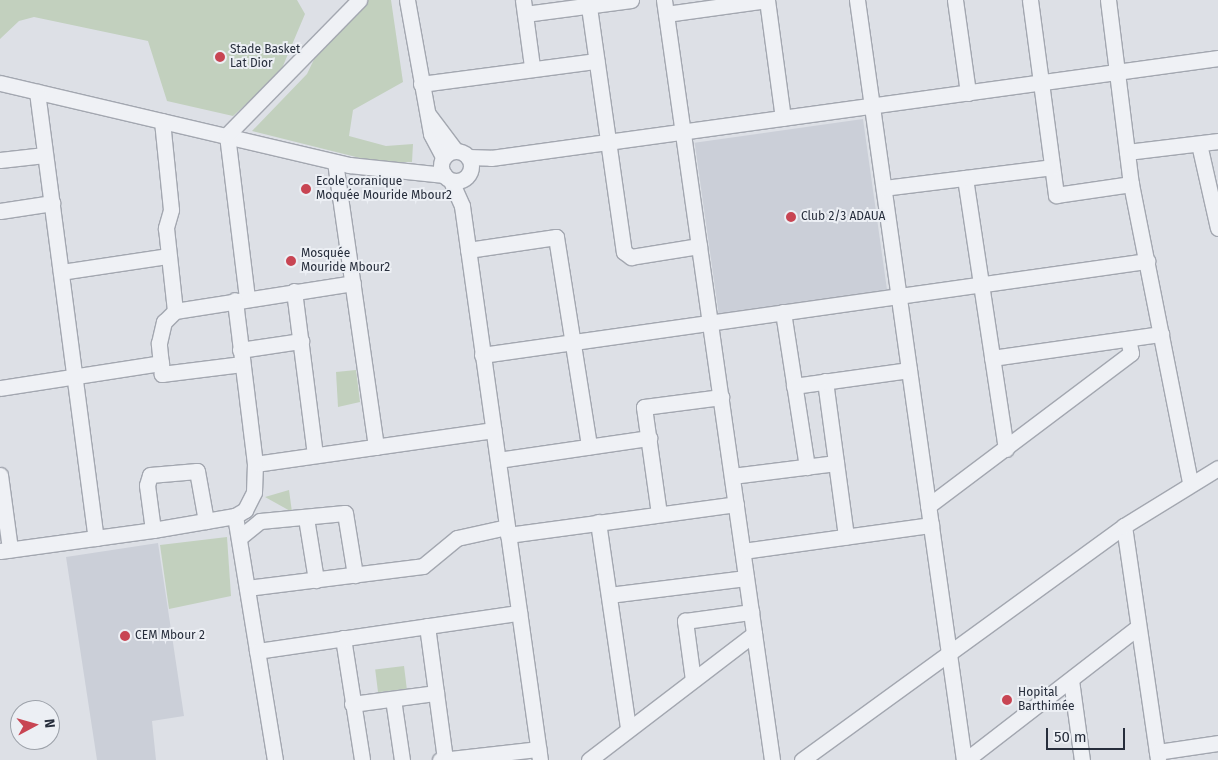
<!DOCTYPE html>
<html>
<head>
<meta charset="utf-8">
<style>
	body { margin:0 }
	#map { position:relative; width:1218px; height:760px; overflow:hidden; background:#dde0e6; font-family:"Fira Sans",sans-serif }
	div>[style] { position:absolute }
	.built>* { inset:0; background:#cbcfd8; transform-origin:0 0 }
	.green>* { inset:0; background:#c2d0be; transform-origin:0 0 }
	.roads { filter:drop-shadow(1px 0 #a3a7b0) drop-shadow(-1px 0 #a3a7b0) drop-shadow(0 1px #a3a7b0) drop-shadow(0 -1px #a3a7b0) }
	.minor>* { height:15px; margin:-7.5px; padding:0 7.5px; transform-origin:7.5px; border-radius:7.5px; background:#eff1f5 }
	.minor>.ring { margin:-7.5px; padding:0; box-sizing:content-box; background:none; border:15px solid #eff1f5; border-radius:50% }
	.dots>* { width:14px; height:14px; translate:-50% -50%; box-sizing:border-box; border:2px solid #eceff4; border-radius:50% }
	span { translate:-50% -50%; white-space:nowrap; text-align:center; line-height:1.15; -webkit-text-stroke:4px #eceff4; paint-order:stroke }
	.poi-label { font-size:12px; color:#272e3c }
	.left { translate:0 -50%; text-align:left }
	.north { position:absolute; left:10px; top:700px; width:50px; height:50px; box-sizing:border-box; background:#eceff4; border:1px solid #9da2aa; border-radius:50%; rotate:84deg; font-size:14px; font-weight:700; line-height:20px; text-align:center; color:#272e3c }
	.north::after { content:''; display:block; margin:auto; width:18px; height:22px; background:#c84553; clip-path:polygon(50% 0,100% 100%,50% 72%,0 100%) }
	.scale { position:absolute; left:1046px; top:728px; width:79px; height:22px; box-sizing:border-box; border:2px solid #272e3c; border-top:0; padding-left:6px; font-size:15px; line-height:18px; white-space:nowrap; color:#272e3c; -webkit-text-stroke:4px #eceff4; paint-order:stroke }
</style>
</head>
<body>
<div id="map">
	<div class="built">
		<div style="left:863px;top:119px;width:174px;height:170px;rotate:82deg"></div>
		<div style="clip-path:polygon(158px 543px,184px 716px,152px 721px,156px 760px,97px 760px,66px 557px)"></div>
	</div>
	<div class="green">
		<div style="clip-path:polygon(0 0,297px 0,305px 14px,280px 73px,233px 116px,167px 101px,148px 41px,34px 17px,19px 21px,0 39px)"></div>
		<div style="clip-path:polygon(368px 0,391px 0,403px 82px,353px 110px,349px 136px,386px 146px,413px 144px,412px 162px,376px 162px,252px 131px,307px 74px,318px 51px,348px 13px)"></div>
		<div style="clip-path:polygon(356px 370px,360px 402px,338px 407px,336px 372px)"></div>
		<div style="clip-path:polygon(289px 490px,292px 512px,265px 497px)"></div>
		<div style="clip-path:polygon(227px 537px,231px 596px,169px 609px,160px 545px)"></div>
		<div style="left:404px;top:666px;width:23px;height:29px;rotate:83deg"></div>
	</div>
	<div class="roads">
		<div class="minor">
			<div style="left:407px;top:0;width:136px;rotate:79.8deg"></div>
			<div style="left:431px;top:134px;width:26px;rotate:62deg"></div>
			<div style="left:523px;top:0;width:68px;rotate:82.3deg"></div>
			<div style="left:664px;top:0;width:768px;rotate:81.91deg"></div>
			<div style="left:767px;top:0;width:119px;rotate:82.3deg"></div>
			<div style="left:857px;top:0;width:767px;rotate:81.99deg"></div>
			<div style="left:955px;top:0;width:94px;rotate:82deg"></div>
			<div style="left:1030px;top:0;width:197px;rotate:82.4deg"></div>
			<div style="left:1056px;top:195px;width:76px;rotate:-8.3deg"></div>
			<div style="left:1108px;top:0;width:185px;rotate:82.9deg"></div>
			<div style="left:1131px;top:184px;width:303px;rotate:78.8deg"></div>
			<div style="left:589px;top:7px;width:247px;rotate:81.9deg"></div>
			<div style="left:624px;top:252px;width:9px;rotate:36deg"></div>
			<div style="left:631px;top:257px;width:69px;rotate:-9.2deg"></div>
			<div style="left:525px;top:14px;width:107px;rotate:-7.5deg"></div>
			<div style="left:666px;top:14px;width:102px;rotate:-7.9deg"></div>
			<div style="left:0;top:83px;width:359px;rotate:13.2deg"></div>
			<div style="left:349px;top:165px;width:96px;rotate:6deg"></div>
			<div style="left:421px;top:84px;width:177px;rotate:-7.5deg"></div>
			<div style="left:37px;top:92px;width:450px;rotate:82.5deg"></div>
			<div style="left:428px;top:114px;width:45px;rotate:53.1deg"></div>
			<div style="left:162px;top:121px;width:89px;rotate:84.2deg"></div>
			<div style="left:171px;top:210px;width:19px;rotate:106deg"></div>
			<div style="left:166px;top:228px;width:83px;rotate:83.8deg"></div>
			<div style="left:1199px;top:144px;width:86px;rotate:77.3deg"></div>
			<div class="ring" style="left:441px;top:151px;width:15px;height:15px"></div>
			<div style="left:1127px;top:152px;width:92px;rotate:-6.9deg"></div>
			<div style="left:468px;top:157px;width:23px;rotate:2deg"></div>
			<div style="left:491px;top:158px;width:734px;rotate:-7.83deg"></div>
			<div style="left:0;top:160px;width:45px;rotate:-6.3deg"></div>
			<div style="left:335px;top:162px;width:288px;rotate:81.8deg"></div>
			<div style="left:965px;top:178px;width:274px;rotate:81.4deg"></div>
			<div style="left:451px;top:181px;width:27px;rotate:66deg"></div>
			<div style="left:462px;top:206px;width:559px;rotate:81.99deg"></div>
			<div style="left:884px;top:188px;width:169px;rotate:-7.1deg"></div>
			<div style="left:0;top:211px;width:53px;rotate:-8.7deg"></div>
			<div style="left:468px;top:250px;width:89px;rotate:-8.4deg"></div>
			<div style="left:556px;top:237px;width:212px;rotate:81deg"></div>
			<div style="left:61px;top:272px;width:108px;rotate:-8.5deg"></div>
			<div style="left:294px;top:291px;width:165px;rotate:82.7deg"></div>
			<div style="left:247px;top:298px;width:164px;rotate:-97deg"></div>
			<div style="left:227px;top:135px;width:189px;rotate:-45.6deg"></div>
			<div style="left:783px;top:312px;width:157px;rotate:81.2deg"></div>
			<div style="left:240px;top:350px;width:62px;rotate:-8.4deg"></div>
			<div style="left:482px;top:355px;width:672px;rotate:-8.05deg"></div>
			<div style="left:992px;top:358px;width:171px;rotate:-8.1deg"></div>
			<div style="left:242px;top:364px;width:81px;rotate:172.9deg"></div>
			<div style="left:162px;top:374px;width:31px;rotate:-96deg"></div>
			<div style="left:159px;top:343px;width:22px;rotate:-77deg"></div>
			<div style="left:164px;top:322px;width:16px;rotate:-45deg"></div>
			<div style="left:175px;top:311px;width:180px;rotate:-8.9deg"></div>
			<div style="left:825px;top:381px;width:157px;rotate:82.3deg"></div>
			<div style="left:794px;top:386px;width:116px;rotate:-7.9deg"></div>
			<div style="left:0;top:388px;width:163px;rotate:-8.8deg"></div>
			<div style="left:498px;top:460px;width:153px;rotate:-8.3deg"></div>
			<div style="left:255px;top:464px;width:241px;rotate:-8.1deg"></div>
			<div style="left:0;top:475px;width:75px;rotate:82.3deg"></div>
			<div style="left:732px;top:476px;width:105px;rotate:-7.1deg"></div>
			<div style="left:928px;top:506px;width:254px;rotate:-37deg"></div>
			<div style="left:1131px;top:353px;width:14px;rotate:-102deg"></div>
			<div style="left:659px;top:514px;width:108px;rotate:-98deg"></div>
			<div style="left:644px;top:407px;width:78px;rotate:-7.4deg"></div>
			<div style="left:235px;top:516px;width:247px;rotate:80.7deg"></div>
			<div style="left:306px;top:518px;width:63px;rotate:80.8deg"></div>
			<div style="left:598px;top:522px;width:208px;rotate:81.7deg"></div>
			<div style="left:1124px;top:526px;width:236px;rotate:81.7deg"></div>
			<div style="left:153px;top:530px;width:45px;rotate:-97.6deg"></div>
			<div style="left:147px;top:485px;width:10px;rotate:-73deg"></div>
			<div style="left:150px;top:475px;width:47px;rotate:-4.9deg"></div>
			<div style="left:197px;top:471px;width:51px;rotate:79.8deg"></div>
			<div style="left:508px;top:535px;width:230px;rotate:-7.7deg"></div>
			<div style="left:239px;top:538px;width:27px;rotate:-39deg"></div>
			<div style="left:260px;top:521px;width:85px;rotate:-5.4deg"></div>
			<div style="left:345px;top:513px;width:63px;rotate:80.8deg"></div>
			<div style="left:0;top:551px;width:154px;rotate:-7.8deg"></div>
			<div style="left:153px;top:530px;width:83px;rotate:-9.7deg"></div>
			<div style="left:235px;top:516px;width:12px;rotate:-31deg"></div>
			<div style="left:245px;top:510px;width:20px;rotate:-63deg"></div>
			<div style="left:254px;top:492px;width:28px;rotate:-88deg"></div>
			<div style="left:255px;top:464px;width:165px;rotate:-97deg"></div>
			<div style="left:743px;top:551px;width:190px;rotate:-7.9deg"></div>
			<div style="left:247px;top:588px;width:177px;rotate:-7.1deg"></div>
			<div style="left:423px;top:566px;width:44px;rotate:-39.5deg"></div>
			<div style="left:457px;top:538px;width:51px;rotate:-12.4deg"></div>
			<div style="left:609px;top:595px;width:138px;rotate:-7.1deg"></div>
			<div style="left:427px;top:626px;width:135px;rotate:82.3deg"></div>
			<div style="left:343px;top:638px;width:123px;rotate:81.1deg"></div>
			<div style="left:257px;top:651px;width:265px;rotate:-8.3deg"></div>
			<div style="left:693px;top:680px;width:60px;rotate:-97.7deg"></div>
			<div style="left:685px;top:621px;width:67px;rotate:-7.8deg"></div>
			<div style="left:1071px;top:680px;width:81px;rotate:82.2deg"></div>
			<div style="left:393px;top:699px;width:62px;rotate:81.6deg"></div>
			<div style="left:352px;top:704px;width:85px;rotate:-7.5deg"></div>
			<div style="left:1157px;top:752px;width:62px;rotate:-8.4deg"></div>
			<div style="left:440px;top:760px;width:99px;rotate:-6.4deg"></div>
			<div style="left:589px;top:760px;width:208px;rotate:-37.4deg"></div>
			<div style="left:802px;top:760px;width:398px;rotate:-36deg"></div>
			<div style="left:1124px;top:526px;width:110px;rotate:-31.7deg"></div>
			<div style="left:966px;top:760px;width:217px;rotate:-37.7deg"></div>
		</div>
	</div>
	<div class="dots">
		<div style="left:220px;top:57px;background:#c84553"></div>
		<div style="left:306px;top:189px;background:#c84553"></div>
		<div style="left:791px;top:217px;background:#c84553"></div>
		<div style="left:291px;top:261px;background:#c84553"></div>
		<div style="left:125px;top:636px;background:#c84553"></div>
		<div style="left:1007px;top:700px;background:#c84553"></div>
	</div>
	<div class="poi-label">
		<span class="left" style="left:230px;top:57px">Stade Basket<br>Lat Dior</span>
		<span class="left" style="left:316px;top:189px">Ecole coranique<br>Moquée Mouride Mbour2</span>
		<span class="left" style="left:801px;top:217px">Club 2/3 ADAUA</span>
		<span class="left" style="left:301px;top:261px">Mosquée<br>Mouride Mbour2</span>
		<span class="left" style="left:135px;top:636px">CEM Mbour 2</span>
		<span class="left" style="left:1018px;top:700px">Hopital<br>Barthimée</span>
	</div>
	<div class="north">N</div>
	<div class="scale">50 m</div>
</div>
</body>
</html>
